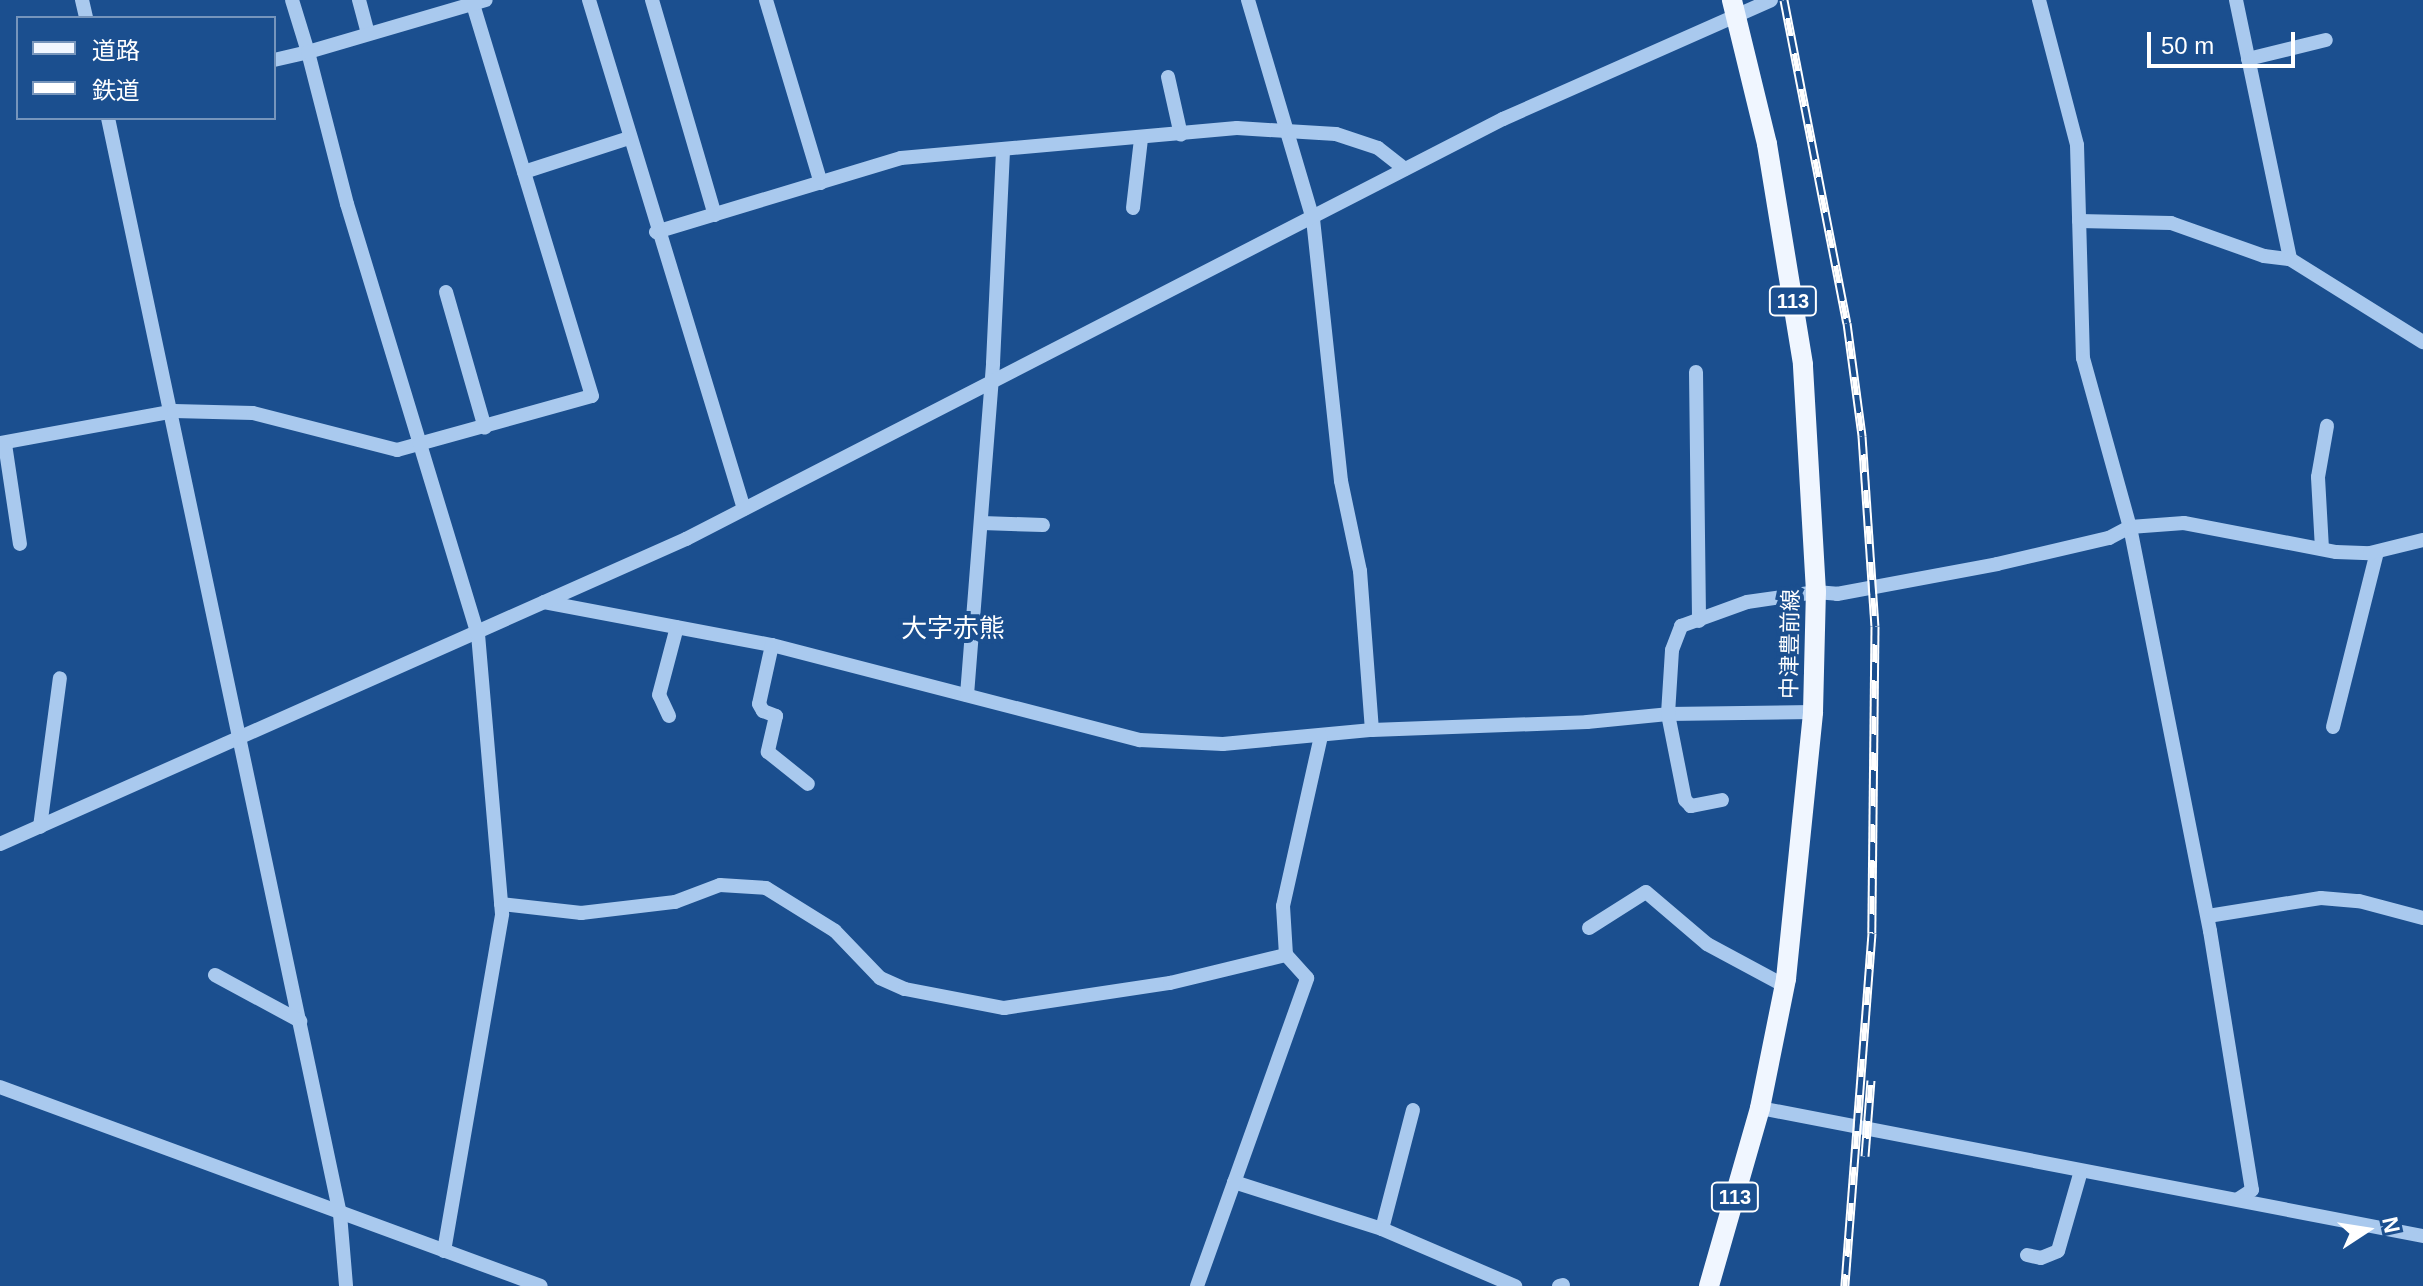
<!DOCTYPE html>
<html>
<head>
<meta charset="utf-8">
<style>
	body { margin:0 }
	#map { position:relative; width:2423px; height:1286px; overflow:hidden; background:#1b4f8f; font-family:Arial,"Noto Sans JP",sans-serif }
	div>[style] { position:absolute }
	.minor>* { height:14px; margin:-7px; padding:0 7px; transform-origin:7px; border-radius:7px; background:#a9c9ee }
	.major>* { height:20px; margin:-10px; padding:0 10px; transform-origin:10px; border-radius:10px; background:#f0f6ff }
	.rail>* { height:9px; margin-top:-4.5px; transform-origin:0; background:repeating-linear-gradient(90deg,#1b4f8f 0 18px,#fff 0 36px); box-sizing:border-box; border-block:2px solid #fff }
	span { translate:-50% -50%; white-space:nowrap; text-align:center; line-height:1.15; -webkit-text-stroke:8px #1b4f8f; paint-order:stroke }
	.shield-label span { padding:2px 6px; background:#1b4f8f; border:2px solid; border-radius:6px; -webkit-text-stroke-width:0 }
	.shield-label { font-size:20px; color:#fff; font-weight:700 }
	.street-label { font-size:22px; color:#fff }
	.quarter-label { font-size:26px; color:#fff }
	.legend { position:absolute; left:16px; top:16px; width:260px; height:104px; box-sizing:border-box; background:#1b4f8f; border:2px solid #7695bc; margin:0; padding:10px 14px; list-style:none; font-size:24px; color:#fff }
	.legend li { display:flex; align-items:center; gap:16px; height:40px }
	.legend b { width:40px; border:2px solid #7695bc }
	.north { position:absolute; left:2327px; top:1190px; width:80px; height:80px; -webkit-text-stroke:6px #1b4f8f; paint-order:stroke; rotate:78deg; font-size:22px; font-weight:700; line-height:32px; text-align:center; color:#fff }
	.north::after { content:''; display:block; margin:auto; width:28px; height:36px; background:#fff; clip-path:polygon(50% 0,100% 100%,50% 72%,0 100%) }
	.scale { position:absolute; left:2147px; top:32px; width:148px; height:36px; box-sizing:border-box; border:4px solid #fff; border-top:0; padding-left:10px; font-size:24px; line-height:28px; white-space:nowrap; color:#fff; -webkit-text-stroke:6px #1b4f8f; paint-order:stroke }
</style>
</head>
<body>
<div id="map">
	<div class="minor">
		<div style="left:82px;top:0;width:18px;rotate:77deg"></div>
		<div style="left:359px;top:0;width:35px;rotate:75deg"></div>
		<div style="left:589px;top:0;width:532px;rotate:73.06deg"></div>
		<div style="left:652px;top:0;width:224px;rotate:73.7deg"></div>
		<div style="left:766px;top:0;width:191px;rotate:73.3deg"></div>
		<div style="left:1248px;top:0;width:228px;rotate:73.5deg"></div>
		<div style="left:1313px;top:219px;width:263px;rotate:83.9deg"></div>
		<div style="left:1341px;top:481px;width:92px;rotate:78.1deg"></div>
		<div style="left:1360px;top:571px;width:159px;rotate:85.7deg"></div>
		<div style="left:2039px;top:0;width:150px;rotate:75.3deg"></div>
		<div style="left:2077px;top:145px;width:213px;rotate:88.4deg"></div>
		<div style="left:2083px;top:358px;width:175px;rotate:74.5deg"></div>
		<div style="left:2130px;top:527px;width:412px;rotate:78.8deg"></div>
		<div style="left:2210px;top:931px;width:262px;rotate:80.8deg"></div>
		<div style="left:2252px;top:1190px;width:17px;rotate:147deg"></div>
		<div style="left:2236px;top:0;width:265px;rotate:78.2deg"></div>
		<div style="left:2248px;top:59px;width:80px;rotate:-13.7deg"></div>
		<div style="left:274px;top:60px;width:35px;rotate:-13deg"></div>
		<div style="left:308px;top:52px;width:54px;rotate:-107.1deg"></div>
		<div style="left:1168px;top:77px;width:59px;rotate:77.4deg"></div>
		<div style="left:108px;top:118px;width:1120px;rotate:78.05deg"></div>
		<div style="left:340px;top:1214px;width:72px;rotate:85.2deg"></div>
		<div style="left:524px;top:172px;width:110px;rotate:-17.9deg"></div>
		<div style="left:1133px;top:208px;width:69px;rotate:-83.4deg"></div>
		<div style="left:2079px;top:221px;width:92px;rotate:1.2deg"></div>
		<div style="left:2171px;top:223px;width:99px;rotate:19.5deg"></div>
		<div style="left:2264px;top:256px;width:26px;rotate:7deg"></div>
		<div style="left:2290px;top:259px;width:157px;rotate:32deg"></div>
		<div style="left:656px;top:232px;width:256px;rotate:-16.8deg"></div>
		<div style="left:901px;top:158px;width:337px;rotate:-5.1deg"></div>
		<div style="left:1237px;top:128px;width:99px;rotate:3.5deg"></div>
		<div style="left:1336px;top:134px;width:44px;rotate:18.4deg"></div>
		<div style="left:1378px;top:148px;width:34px;rotate:38deg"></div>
		<div style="left:446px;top:292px;width:141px;rotate:74deg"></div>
		<div style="left:1696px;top:372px;width:249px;rotate:89.3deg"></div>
		<div style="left:0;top:443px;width:177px;rotate:-10.4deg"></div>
		<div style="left:174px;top:411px;width:79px;rotate:1.5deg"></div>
		<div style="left:253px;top:413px;width:149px;rotate:14.4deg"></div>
		<div style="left:397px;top:450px;width:202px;rotate:-15.5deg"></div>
		<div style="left:592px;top:396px;width:414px;rotate:-106.9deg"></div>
		<div style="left:5px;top:444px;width:101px;rotate:81.5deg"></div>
		<div style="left:982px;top:523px;width:61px;rotate:1.9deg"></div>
		<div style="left:2322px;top:549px;width:72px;rotate:-93.2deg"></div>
		<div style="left:2318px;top:477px;width:52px;rotate:-80deg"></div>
		<div style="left:544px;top:602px;width:232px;rotate:10.7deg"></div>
		<div style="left:772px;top:645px;width:380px;rotate:14.5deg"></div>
		<div style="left:1140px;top:740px;width:83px;rotate:2.8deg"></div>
		<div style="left:1223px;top:744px;width:150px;rotate:-5.4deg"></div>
		<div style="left:1372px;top:730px;width:215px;rotate:-2.1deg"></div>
		<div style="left:1587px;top:722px;width:81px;rotate:-5.6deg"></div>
		<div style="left:1668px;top:714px;width:145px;rotate:-0.8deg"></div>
		<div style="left:772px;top:645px;width:60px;rotate:102.4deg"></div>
		<div style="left:759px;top:704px;width:8px;rotate:60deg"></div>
		<div style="left:763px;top:711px;width:14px;rotate:21deg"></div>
		<div style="left:776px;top:716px;width:37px;rotate:103deg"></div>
		<div style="left:768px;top:752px;width:51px;rotate:38.7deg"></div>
		<div style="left:967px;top:695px;width:333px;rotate:-85.5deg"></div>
		<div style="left:993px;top:363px;width:212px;rotate:-87.3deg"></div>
		<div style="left:669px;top:716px;width:23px;rotate:-115deg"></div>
		<div style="left:659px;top:695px;width:70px;rotate:-75.2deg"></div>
		<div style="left:2333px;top:727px;width:180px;rotate:-75.9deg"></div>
		<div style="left:1722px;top:800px;width:32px;rotate:169deg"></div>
		<div style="left:1691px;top:806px;width:8px;rotate:-135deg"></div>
		<div style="left:1685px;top:800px;width:88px;rotate:-101.2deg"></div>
		<div style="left:1668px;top:714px;width:64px;rotate:-86.4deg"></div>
		<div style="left:1672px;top:650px;width:26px;rotate:-69deg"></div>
		<div style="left:1681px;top:626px;width:70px;rotate:-20deg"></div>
		<div style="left:1747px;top:602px;width:70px;rotate:-8.2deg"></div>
		<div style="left:1816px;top:592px;width:21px;rotate:5deg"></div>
		<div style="left:1837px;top:594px;width:163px;rotate:-10.6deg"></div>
		<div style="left:1997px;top:564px;width:115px;rotate:-13.1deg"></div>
		<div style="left:2109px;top:538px;width:24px;rotate:-28deg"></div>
		<div style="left:2130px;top:527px;width:54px;rotate:-4.2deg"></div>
		<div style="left:2184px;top:523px;width:155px;rotate:10.8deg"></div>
		<div style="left:2336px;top:552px;width:34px;rotate:2deg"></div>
		<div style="left:2370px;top:553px;width:55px;rotate:-13.8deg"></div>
		<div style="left:40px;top:827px;width:150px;rotate:-82.4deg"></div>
		<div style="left:0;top:844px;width:751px;rotate:-23.97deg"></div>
		<div style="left:686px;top:539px;width:919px;rotate:-27.21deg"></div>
		<div style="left:1503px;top:119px;width:293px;rotate:-23.9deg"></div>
		<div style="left:501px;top:904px;width:81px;rotate:6.4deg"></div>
		<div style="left:581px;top:913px;width:95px;rotate:-6.7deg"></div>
		<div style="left:675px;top:902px;width:48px;rotate:-20.7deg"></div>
		<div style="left:720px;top:885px;width:46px;rotate:3.7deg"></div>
		<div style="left:766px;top:888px;width:81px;rotate:31.9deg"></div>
		<div style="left:835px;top:931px;width:65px;rotate:46.2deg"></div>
		<div style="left:880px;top:978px;width:27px;rotate:24deg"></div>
		<div style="left:905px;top:989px;width:101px;rotate:10.9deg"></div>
		<div style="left:1004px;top:1008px;width:168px;rotate:-8.6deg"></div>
		<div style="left:1170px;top:983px;width:119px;rotate:-13.6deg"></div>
		<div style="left:2208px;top:916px;width:114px;rotate:-9.1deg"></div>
		<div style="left:2321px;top:898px;width:38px;rotate:5deg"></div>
		<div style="left:2359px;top:901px;width:66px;rotate:14.9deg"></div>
		<div style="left:1589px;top:928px;width:67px;rotate:-32.3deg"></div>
		<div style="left:1646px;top:892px;width:80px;rotate:40.4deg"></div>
		<div style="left:1707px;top:944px;width:89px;rotate:28.3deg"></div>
		<div style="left:215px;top:975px;width:97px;rotate:28.4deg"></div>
		<div style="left:0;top:1087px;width:576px;rotate:20.2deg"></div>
		<div style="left:1760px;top:1108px;width:675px;rotate:10.93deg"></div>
		<div style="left:1234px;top:1182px;width:155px;rotate:17.6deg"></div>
		<div style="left:1382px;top:1229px;width:123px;rotate:-75.4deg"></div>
		<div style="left:1382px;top:1229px;width:145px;rotate:23.2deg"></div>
		<div style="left:444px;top:1251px;width:342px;rotate:-80.2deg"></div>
		<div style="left:502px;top:914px;width:280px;rotate:-94.9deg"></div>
		<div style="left:478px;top:635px;width:450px;rotate:-106.9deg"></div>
		<div style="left:347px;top:204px;width:157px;rotate:-104.4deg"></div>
		<div style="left:308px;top:52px;width:185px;rotate:-16.3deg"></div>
		<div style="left:2027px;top:1255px;width:14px;rotate:12deg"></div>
		<div style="left:2041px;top:1258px;width:18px;rotate:-22deg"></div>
		<div style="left:2058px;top:1251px;width:83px;rotate:-74deg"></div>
		<div style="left:1197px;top:1286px;width:327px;rotate:-70.3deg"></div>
		<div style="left:1307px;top:978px;width:31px;rotate:-132deg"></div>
		<div style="left:1286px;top:955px;width:49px;rotate:-93.5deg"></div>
		<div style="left:1283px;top:906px;width:174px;rotate:-77.4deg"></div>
		<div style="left:1559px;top:1286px;width:4px;rotate:-14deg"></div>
	</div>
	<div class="major">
		<div style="left:1709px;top:1286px;width:185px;rotate:-74deg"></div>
		<div style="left:1760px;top:1108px;width:132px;rotate:-78.6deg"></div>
		<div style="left:1786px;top:979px;width:268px;rotate:-84.2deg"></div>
		<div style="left:1813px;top:712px;width:120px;rotate:-88.6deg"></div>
		<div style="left:1816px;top:592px;width:228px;rotate:-93.3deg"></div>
		<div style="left:1803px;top:364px;width:223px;rotate:-99.3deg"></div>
		<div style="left:1767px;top:144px;width:148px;rotate:-103.7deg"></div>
	</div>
	<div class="rail">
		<div style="left:1784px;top:0;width:329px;rotate:79deg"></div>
		<div style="left:1847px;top:323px;width:114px;rotate:82.4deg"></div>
		<div style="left:1862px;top:436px;width:190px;rotate:86.1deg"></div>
		<div style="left:1875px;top:626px;width:307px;rotate:90.6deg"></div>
		<div style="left:1872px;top:933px;width:354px;rotate:94.4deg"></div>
		<div style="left:1865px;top:1156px;width:76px;rotate:-85.5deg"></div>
	</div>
	<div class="shield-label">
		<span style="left:1793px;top:301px">113</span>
		<span style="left:1735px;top:1197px">113</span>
	</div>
	<div class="street-label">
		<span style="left:1790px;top:644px;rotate:-89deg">中津豊前線</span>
	</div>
	<div class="quarter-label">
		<span style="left:953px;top:629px">大字赤熊</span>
	</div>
	<ul class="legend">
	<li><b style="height:10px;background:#f0f6ff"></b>道路</li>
	<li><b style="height:10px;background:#fff"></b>鉄道</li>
	</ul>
	<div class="north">N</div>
	<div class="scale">50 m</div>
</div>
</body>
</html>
